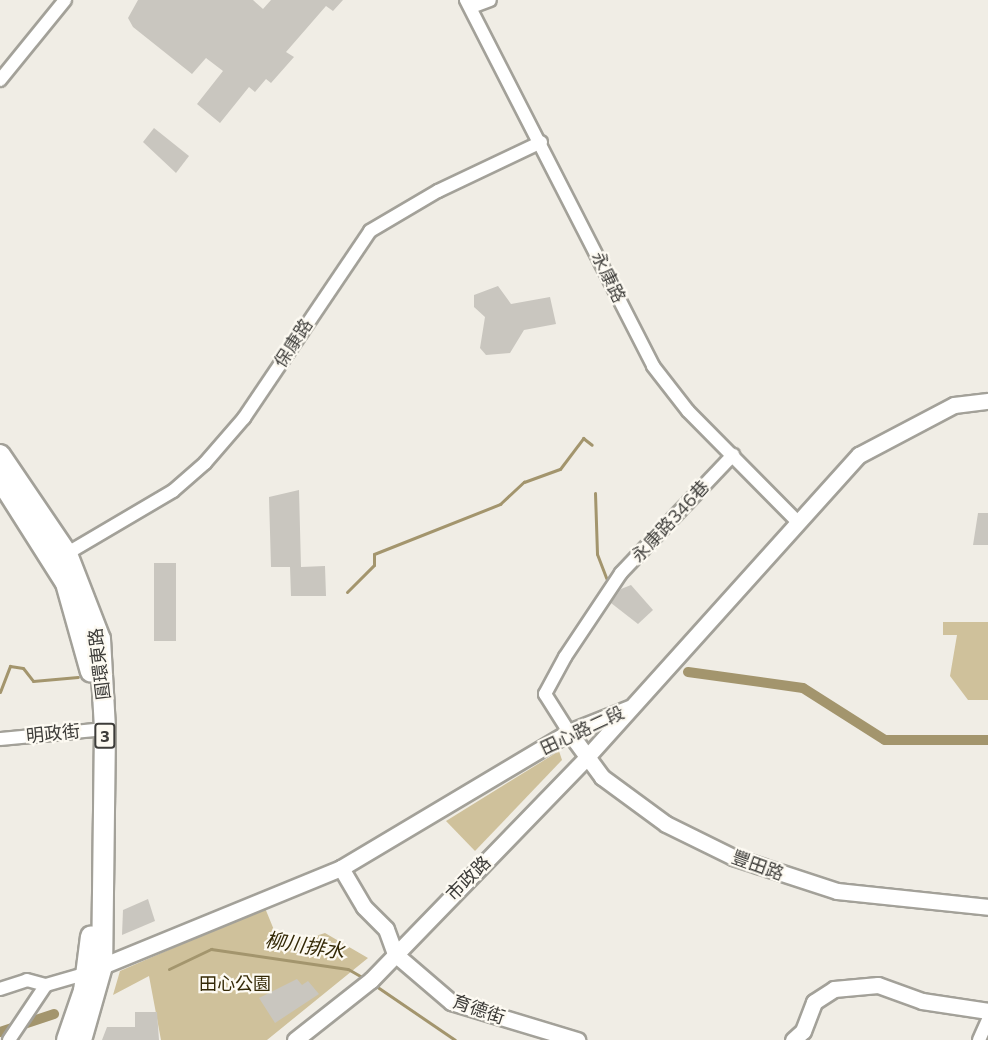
<!DOCTYPE html>
<html>
<head>
<meta charset="utf-8">
<style>
	body { margin:0 }
	#map { position:relative; width:988px; height:1040px; overflow:hidden; background:#f0ede5; font-family:Commissioner,"Noto Sans TC",sans-serif }
	div>[style] { position:absolute }
	.green>* { inset:0; background:#cfc19b }
	.stream>* { height:3px; margin:-1.5px; padding:0 1.5px; transform-origin:1.5px; border-radius:1.5px; background:#a3956d }
	.canal>* { height:10px; margin:-5px; padding:0 5px; transform-origin:5px; border-radius:5px; background:#a3956d }
	.building>* { inset:0; background:#c9c6bf; transform-origin:0 0 }
	.roads { filter:drop-shadow(2px 0 #a3a199) drop-shadow(-2px 0 #a3a199) drop-shadow(0 2px #a3a199) drop-shadow(0 -2px #a3a199) }
	.minor>* { height:12px; margin:-6px; padding:0 6px; transform-origin:6px; border-radius:6px; background:#fff }
	.tertiary>* { height:15px; margin:-7.5px; padding:0 7.5px; transform-origin:7.5px; border-radius:7.5px; background:#fff }
	.primary>* { height:20px; margin:-10px; padding:0 10px; transform-origin:10px; border-radius:10px; background:#fff }
	span { translate:-50% -50%; white-space:nowrap; text-align:center; line-height:1.15; -webkit-text-stroke:4.5px #fdfaf2; paint-order:stroke }
	.shield-label span { padding:2px 4px; background:#fdfaf2; border:2px solid; border-radius:4px; -webkit-text-stroke-width:0 }
	.shield-label { font-size:16px; color:#3d3c39; font-weight:700 }
	.street-label { font-size:18px; color:#3d3c39 }
	.park-label { font-size:18px; color:#342906 }
	.water-label { font-size:20px; color:#332805; font-style:italic }
</style>
</head>
<body>
<div id="map">
	<div class="green">
		<div style="clip-path:polygon(943px 622px,988px 622px,988px 700px,968px 700px,950px 676px,957px 635px,943px 635px)"></div>
		<div style="clip-path:polygon(559px 751px,562px 760px,475px 851px,446px 821px)"></div>
		<div style="clip-path:polygon(265px 908px,281px 947px,325px 933px,368px 958px,267px 1040px,161px 1040px,149px 976px,113px 995px,120px 971px)"></div>
	</div>
	<div class="stream">
		<div style="left:595px;top:493px;width:61px;rotate:88.1deg"></div>
		<div style="left:597px;top:554px;width:26px;rotate:69deg"></div>
		<div style="left:347px;top:592px;width:38px;rotate:-45deg"></div>
		<div style="left:374px;top:565px;width:11px;rotate:-90deg"></div>
		<div style="left:374px;top:554px;width:136px;rotate:-21.6deg"></div>
		<div style="left:500px;top:504px;width:33px;rotate:-43deg"></div>
		<div style="left:524px;top:482px;width:38px;rotate:-20deg"></div>
		<div style="left:560px;top:469px;width:39px;rotate:-53deg"></div>
		<div style="left:583px;top:438px;width:11px;rotate:38deg"></div>
		<div style="left:0;top:692px;width:28px;rotate:-69deg"></div>
		<div style="left:10px;top:666px;width:13px;rotate:9deg"></div>
		<div style="left:23px;top:668px;width:16px;rotate:52deg"></div>
		<div style="left:33px;top:681px;width:45px;rotate:-5.1deg"></div>
		<div style="left:169px;top:969px;width:47px;rotate:-25.5deg"></div>
		<div style="left:211px;top:949px;width:138px;rotate:8.3deg"></div>
		<div style="left:348px;top:969px;width:20px;rotate:30deg"></div>
		<div style="left:373px;top:984px;width:99px;rotate:34.3deg"></div>
	</div>
	<div class="canal">
		<div style="left:688px;top:672px;width:116px;rotate:7.9deg"></div>
		<div style="left:803px;top:688px;width:97px;rotate:32.4deg"></div>
		<div style="left:885px;top:740px;width:103px"></div>
		<div style="left:0;top:1032px;width:57px;rotate:-18.4deg"></div>
	</div>
	<div class="building">
		<div style="clip-path:polygon(138px 0,253px 0,263px 9px,271px 0,343px 0,333px 11px,326px 6px,286px 52px,294px 57px,271px 83px,266px 79px,255px 92px,249px 87px,220px 123px,197px 104px,223px 71px,206px 58px,192px 74px,133px 27px,128px 18px)"></div>
		<div style="clip-path:polygon(154px 128px,189px 156px,176px 173px,143px 142px)"></div>
		<div style="clip-path:polygon(498px 286px,511px 304px,550px 297px,556px 324px,524px 330px,510px 353px,486px 355px,480px 348px,485px 317px,474px 307px,474px 295px)"></div>
		<div style="clip-path:polygon(299px 490px,301px 567px,325px 566px,326px 596px,291px 596px,290px 567px,271px 567px,269px 497px)"></div>
		<div style="clip-path:polygon(978px 513px,988px 513px,988px 545px,973px 545px)"></div>
		<div style="left:154px;top:563px;width:22px;height:78px"></div>
		<div style="clip-path:polygon(631px 585px,653px 610px,638px 624px,611px 603px,621px 589px)"></div>
		<div style="clip-path:polygon(148px 899px,155px 921px,122px 935px,123px 910px)"></div>
		<div style="clip-path:polygon(297px 979px,302px 985px,308px 981px,319px 994px,275px 1023px,259px 998px)"></div>
		<div style="clip-path:polygon(135px 1012px,157px 1012px,159px 1040px,102px 1040px,107px 1027px,135px 1027px)"></div>
	</div>
	<div class="roads">
		<div class="minor">
			<div style="left:466px;top:0;width:411px;rotate:62.9deg"></div>
			<div style="left:653px;top:366px;width:57px;rotate:52.1deg"></div>
			<div style="left:688px;top:411px;width:155px;rotate:45.3deg"></div>
			<div style="left:471px;top:7px;width:20px;rotate:-20deg"></div>
			<div style="left:0;top:80px;width:103px;rotate:-50.9deg"></div>
			<div style="left:61px;top:557px;width:130px;rotate:-30.5deg"></div>
			<div style="left:173px;top:491px;width:43px;rotate:-41.2deg"></div>
			<div style="left:205px;top:463px;width:60px;rotate:-49.1deg"></div>
			<div style="left:244px;top:418px;width:225px;rotate:-56deg"></div>
			<div style="left:370px;top:231px;width:79px;rotate:-30.5deg"></div>
			<div style="left:438px;top:191px;width:114px;rotate:-25.4deg"></div>
			<div style="left:569px;top:732px;width:45px;rotate:-122.3deg"></div>
			<div style="left:545px;top:694px;width:42px;rotate:-61.6deg"></div>
			<div style="left:565px;top:657px;width:101px;rotate:-56.3deg"></div>
			<div style="left:621px;top:573px;width:163px;rotate:-46.5deg"></div>
			<div style="left:0;top:739px;width:105px;rotate:-5.4deg"></div>
			<div style="left:0;top:989px;width:28px;rotate:-18deg"></div>
			<div style="left:27px;top:980px;width:20px;rotate:15deg"></div>
			<div style="left:9px;top:1040px;width:66px;rotate:-56.1deg"></div>
			<div style="left:46px;top:985px;width:47px;rotate:-16.1deg"></div>
			<div style="left:979px;top:1040px;width:22px;rotate:-66deg"></div>
		</div>
		<div class="tertiary">
			<div style="left:569px;top:732px;width:56px;rotate:53.7deg"></div>
			<div style="left:602px;top:777px;width:79px;rotate:36.3deg"></div>
			<div style="left:666px;top:824px;width:75px;rotate:26.2deg"></div>
			<div style="left:733px;top:857px;width:109px;rotate:18.1deg"></div>
			<div style="left:837px;top:891px;width:152px;rotate:6deg"></div>
			<div style="left:341px;top:868px;width:45px;rotate:59.5deg"></div>
			<div style="left:364px;top:907px;width:31px;rotate:45deg"></div>
			<div style="left:386px;top:929px;width:27px;rotate:70deg"></div>
			<div style="left:395px;top:954px;width:74px;rotate:40.6deg"></div>
			<div style="left:451px;top:1002px;width:132px;rotate:16.8deg"></div>
			<div style="left:102px;top:966px;width:258px;rotate:-22.3deg"></div>
			<div style="left:341px;top:868px;width:265px;rotate:-30.8deg"></div>
			<div style="left:569px;top:732px;width:65px;rotate:-21.8deg"></div>
			<div style="left:295px;top:1040px;width:97px;rotate:-38.3deg"></div>
			<div style="left:371px;top:980px;width:309px;rotate:-45.9deg"></div>
			<div style="left:586px;top:758px;width:408px;rotate:-48deg"></div>
			<div style="left:859px;top:455px;width:107px;rotate:-27.8deg"></div>
			<div style="left:954px;top:405px;width:34px;rotate:-7deg"></div>
			<div style="left:793px;top:1040px;width:13px;rotate:-42deg"></div>
			<div style="left:803px;top:1031px;width:31px;rotate:-69deg"></div>
			<div style="left:814px;top:1002px;width:24px;rotate:-33deg"></div>
			<div style="left:834px;top:989px;width:44px;rotate:-5.2deg"></div>
			<div style="left:878px;top:985px;width:47px;rotate:20deg"></div>
			<div style="left:922px;top:1001px;width:67px;rotate:8.6deg"></div>
		</div>
		<div class="primary">
			<div style="left:0;top:455px;width:120px;rotate:55.9deg"></div>
			<div style="left:67px;top:554px;width:91px;rotate:68.8deg"></div>
			<div style="left:100px;top:639px;width:90px;rotate:86.8deg"></div>
			<div style="left:105px;top:729px;width:237px;rotate:90.7deg"></div>
			<div style="left:102px;top:966px;width:77px;rotate:105.8deg"></div>
			<div style="left:0;top:479px;width:123px;rotate:57.6deg"></div>
			<div style="left:66px;top:583px;width:92px;rotate:74.3deg"></div>
			<div style="left:67px;top:1040px;width:52px;rotate:-70.9deg"></div>
			<div style="left:84px;top:991px;width:55px;rotate:-82.7deg"></div>
		</div>
	</div>
	<div class="shield-label">
		<span style="left:105px;top:736px">3</span>
	</div>
	<div class="street-label">
		<span style="left:609px;top:277px;rotate:64deg">永康路</span>
		<span style="left:293px;top:343px;rotate:-57deg">保康路</span>
		<span style="left:670px;top:521px;rotate:-47deg">永康路346巷</span>
		<span style="left:99px;top:664px;rotate:-97deg">圓環東路</span>
		<span style="left:582px;top:730px;rotate:-25deg">田心路二段</span>
		<span style="left:53px;top:733px;rotate:-6deg">明政街</span>
		<span style="left:758px;top:865px;rotate:20deg">豐田路</span>
		<span style="left:468px;top:878px;rotate:-45deg">市政路</span>
		<span style="left:479px;top:1009px;rotate:19deg">育德街</span>
	</div>
	<div class="park-label">
		<span style="left:235px;top:983px">田心公園</span>
	</div>
	<div class="water-label">
		<span style="left:305px;top:945px;rotate:9deg">柳川排水</span>
	</div>
</div>
</body>
</html>
